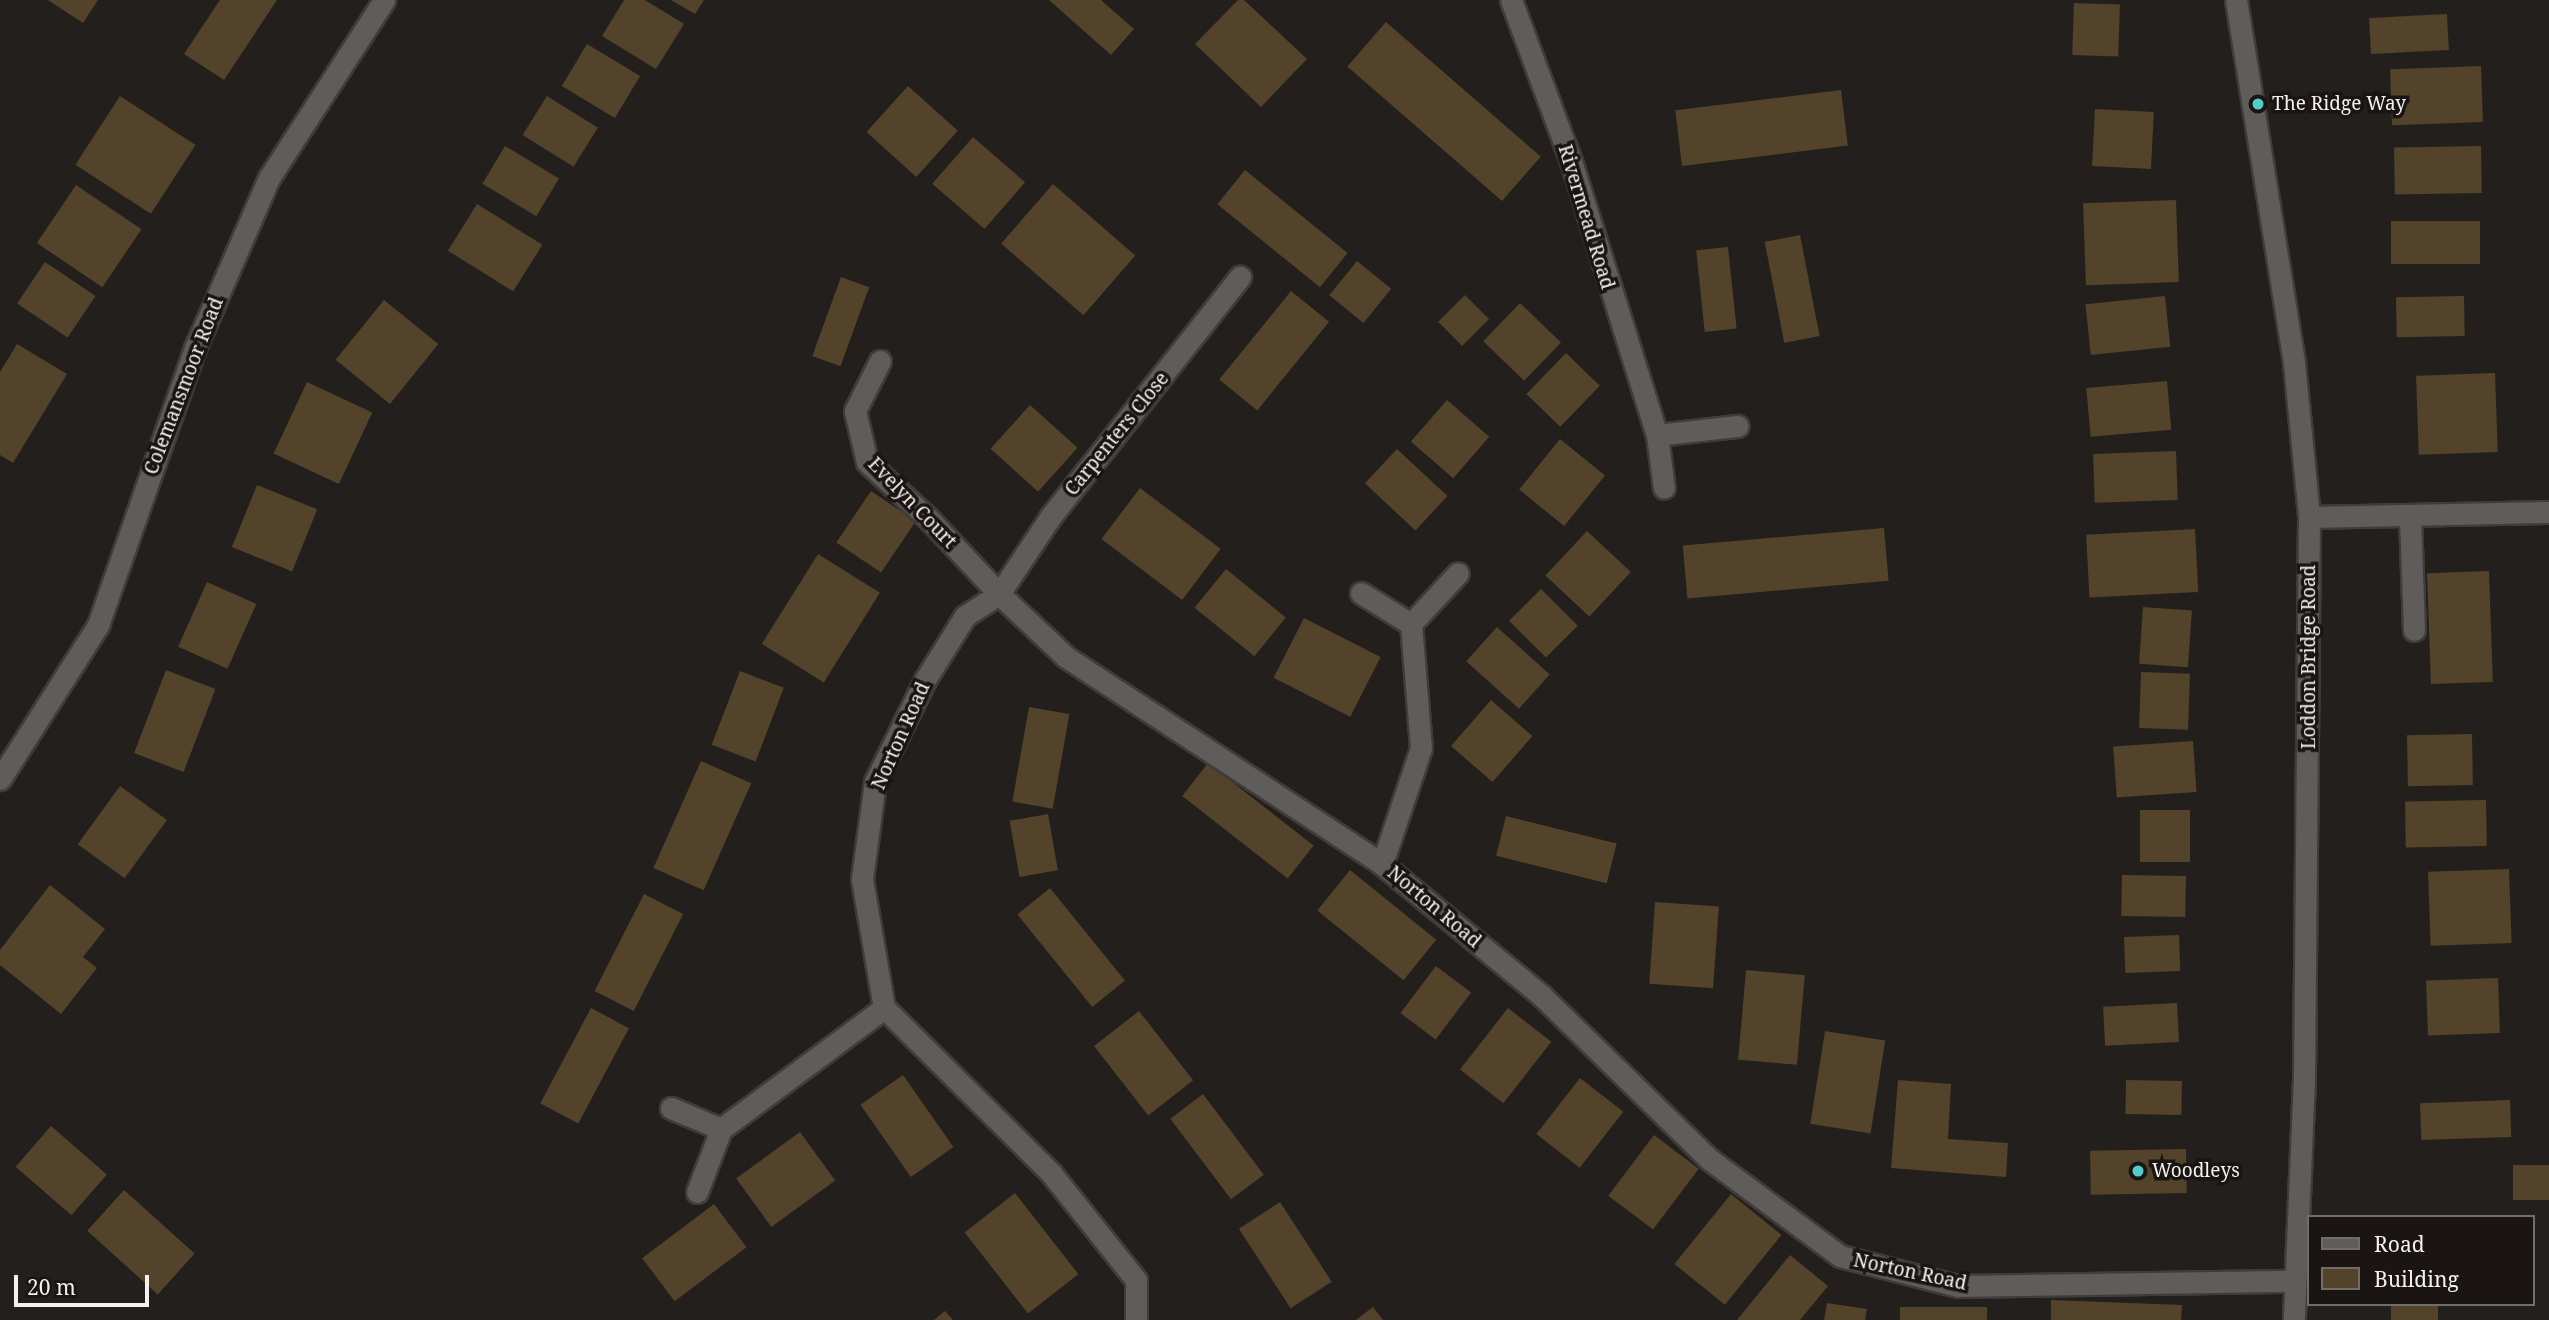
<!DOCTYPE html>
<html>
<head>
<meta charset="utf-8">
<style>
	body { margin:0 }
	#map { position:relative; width:2549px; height:1320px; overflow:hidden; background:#231f1c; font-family:"Noto Serif",serif }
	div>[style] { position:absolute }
	.building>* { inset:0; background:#52432a; transform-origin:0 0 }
	.roads { filter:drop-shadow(2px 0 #403c39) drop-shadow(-2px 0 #403c39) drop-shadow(0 2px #403c39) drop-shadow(0 -2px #403c39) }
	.minor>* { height:21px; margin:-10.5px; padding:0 10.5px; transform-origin:10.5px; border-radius:10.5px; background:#5f5c5c }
	.dots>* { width:19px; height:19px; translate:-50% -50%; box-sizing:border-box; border:4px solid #1a1513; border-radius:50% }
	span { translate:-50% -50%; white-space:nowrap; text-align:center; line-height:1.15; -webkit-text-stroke:7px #1a1513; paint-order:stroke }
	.poi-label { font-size:19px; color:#f3f0ee }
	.left { translate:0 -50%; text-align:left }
	.street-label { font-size:19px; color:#f3f0ee }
	.legend { position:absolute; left:2307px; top:1215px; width:228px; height:91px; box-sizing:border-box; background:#1a1513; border:2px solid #716d6b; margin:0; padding:9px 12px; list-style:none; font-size:21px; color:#f3f0ee }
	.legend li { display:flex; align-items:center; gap:14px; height:35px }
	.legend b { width:35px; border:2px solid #716d6b }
	.scale { position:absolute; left:14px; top:1275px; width:135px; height:32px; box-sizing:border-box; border:4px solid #f3f0ee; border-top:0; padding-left:9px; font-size:21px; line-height:24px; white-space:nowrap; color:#f3f0ee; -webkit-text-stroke:5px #1a1513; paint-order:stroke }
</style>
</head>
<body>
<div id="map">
	<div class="building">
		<div style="clip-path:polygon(48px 0,98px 0,83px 23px)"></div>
		<div style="clip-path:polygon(220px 0,277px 0,224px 80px,184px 54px)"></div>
		<div style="clip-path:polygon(624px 0,645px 0,684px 24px,656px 69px,602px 36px)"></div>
		<div style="clip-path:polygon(671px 0,704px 0,695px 14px)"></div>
		<div style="clip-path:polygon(1049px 0,1101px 0,1134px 29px,1111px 55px)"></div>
		<div style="clip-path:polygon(1238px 0,1244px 0,1307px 59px,1261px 107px,1195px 44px)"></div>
		<div style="left:2074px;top:3px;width:46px;height:52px;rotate:2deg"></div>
		<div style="left:2447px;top:14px;width:36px;height:78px;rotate:87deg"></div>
		<div style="left:1386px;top:22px;width:205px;height:59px;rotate:41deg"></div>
		<div style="left:587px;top:44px;width:62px;height:49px;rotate:31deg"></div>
		<div style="left:2481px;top:66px;width:56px;height:91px;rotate:88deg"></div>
		<div style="left:908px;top:86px;width:67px;height:62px;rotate:42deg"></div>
		<div style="left:1841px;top:90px;width:56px;height:167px;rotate:83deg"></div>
		<div style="left:120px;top:96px;width:90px;height:82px;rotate:33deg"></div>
		<div style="left:547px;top:96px;width:60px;height:46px;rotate:32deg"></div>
		<div style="left:2095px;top:109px;width:59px;height:57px;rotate:3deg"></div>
		<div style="left:973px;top:137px;width:69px;height:62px;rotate:41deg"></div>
		<div style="left:505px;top:146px;width:63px;height:44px;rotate:31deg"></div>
		<div style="left:2481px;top:146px;width:47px;height:87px;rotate:89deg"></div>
		<div style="left:1245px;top:170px;width:132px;height:44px;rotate:39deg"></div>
		<div style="left:1053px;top:184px;width:109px;height:79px;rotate:41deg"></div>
		<div style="left:76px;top:185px;width:79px;height:70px;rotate:34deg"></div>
		<div style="left:2176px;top:200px;width:82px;height:93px;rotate:88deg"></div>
		<div style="left:477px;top:204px;width:77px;height:55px;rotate:32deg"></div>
		<div style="left:2480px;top:221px;width:43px;height:89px;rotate:90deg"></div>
		<div style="left:1800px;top:235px;width:103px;height:36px;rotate:79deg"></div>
		<div style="left:1728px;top:247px;width:82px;height:32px;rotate:84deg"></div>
		<div style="left:1357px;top:261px;width:44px;height:44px;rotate:39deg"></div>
		<div style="left:45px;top:262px;width:61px;height:50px;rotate:34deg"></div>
		<div style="left:841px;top:277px;width:30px;height:84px;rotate:20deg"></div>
		<div style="left:1291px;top:291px;width:49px;height:114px;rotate:39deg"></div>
		<div style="left:1465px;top:295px;width:34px;height:38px;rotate:45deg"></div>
		<div style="left:2165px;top:296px;width:51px;height:80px;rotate:84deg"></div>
		<div style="left:2464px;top:296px;width:40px;height:68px;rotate:89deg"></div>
		<div style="left:384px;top:300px;width:70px;height:77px;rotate:39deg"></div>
		<div style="left:1520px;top:303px;width:57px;height:53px;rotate:44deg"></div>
		<div style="clip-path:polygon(17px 344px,67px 374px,13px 463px,0 455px,0 372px)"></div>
		<div style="left:1566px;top:353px;width:47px;height:57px;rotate:44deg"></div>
		<div style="left:2495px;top:373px;width:79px;height:79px;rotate:88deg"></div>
		<div style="left:2167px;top:381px;width:49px;height:81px;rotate:85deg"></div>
		<div style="left:307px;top:382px;width:72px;height:79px;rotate:25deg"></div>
		<div style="left:1447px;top:400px;width:56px;height:55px;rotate:41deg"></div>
		<div style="left:1030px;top:405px;width:64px;height:59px;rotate:42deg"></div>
		<div style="left:1560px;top:439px;width:58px;height:65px;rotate:39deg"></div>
		<div style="left:1397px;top:449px;width:69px;height:47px;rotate:43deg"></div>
		<div style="left:2176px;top:451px;width:49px;height:83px;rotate:88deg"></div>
		<div style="left:257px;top:485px;width:65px;height:67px;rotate:22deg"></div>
		<div style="left:1140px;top:488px;width:101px;height:64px;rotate:37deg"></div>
		<div style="left:871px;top:491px;width:54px;height:62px;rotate:34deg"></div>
		<div style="left:1884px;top:528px;width:53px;height:202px;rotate:85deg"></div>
		<div style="left:2195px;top:529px;width:63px;height:109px;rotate:87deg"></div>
		<div style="left:1587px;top:531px;width:60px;height:61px;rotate:43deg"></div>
		<div style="left:818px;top:554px;width:73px;height:106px;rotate:32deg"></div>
		<div style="left:1226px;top:569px;width:77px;height:50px;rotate:39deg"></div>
		<div style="left:2489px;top:571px;width:111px;height:62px;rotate:88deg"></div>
		<div style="left:207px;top:582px;width:54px;height:71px;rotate:24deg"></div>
		<div style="left:1541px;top:589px;width:52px;height:45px;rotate:45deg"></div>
		<div style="left:2143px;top:607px;width:49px;height:57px;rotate:4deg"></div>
		<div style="left:1304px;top:618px;width:86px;height:67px;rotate:27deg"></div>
		<div style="left:1497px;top:627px;width:71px;height:46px;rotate:42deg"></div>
		<div style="left:166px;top:670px;width:53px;height:89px;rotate:21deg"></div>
		<div style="left:740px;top:671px;width:47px;height:79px;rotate:21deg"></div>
		<div style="left:2141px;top:672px;width:49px;height:56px;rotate:2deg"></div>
		<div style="left:1491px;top:700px;width:55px;height:61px;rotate:41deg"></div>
		<div style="left:1029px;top:707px;width:41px;height:96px;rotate:10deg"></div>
		<div style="left:2472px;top:734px;width:51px;height:65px;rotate:89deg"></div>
		<div style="left:2193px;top:741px;width:51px;height:80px;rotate:86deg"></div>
		<div style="left:701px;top:761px;width:55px;height:117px;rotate:24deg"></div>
		<div style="left:1208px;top:763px;width:134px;height:42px;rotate:38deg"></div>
		<div style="left:120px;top:786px;width:58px;height:72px;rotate:36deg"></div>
		<div style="left:2486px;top:800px;width:46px;height:81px;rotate:89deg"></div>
		<div style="left:2140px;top:810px;width:50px;height:52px"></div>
		<div style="left:1048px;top:814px;width:57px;height:39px;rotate:80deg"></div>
		<div style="left:1506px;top:816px;width:114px;height:41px;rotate:14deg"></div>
		<div style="left:2509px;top:869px;width:74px;height:81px;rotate:88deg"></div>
		<div style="left:1350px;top:870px;width:111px;height:52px;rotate:39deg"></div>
		<div style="left:2122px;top:875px;width:64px;height:41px;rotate:1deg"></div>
		<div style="clip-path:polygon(50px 885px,105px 929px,83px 957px,97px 968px,61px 1014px,0 965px,0 950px)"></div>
		<div style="left:1050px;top:888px;width:119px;height:42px;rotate:51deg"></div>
		<div style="left:644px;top:894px;width:44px;height:109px;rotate:27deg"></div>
		<div style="left:1655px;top:902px;width:64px;height:82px;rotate:4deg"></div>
		<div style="left:2179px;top:935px;width:36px;height:55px;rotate:88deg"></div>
		<div style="left:1436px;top:966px;width:44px;height:59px;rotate:37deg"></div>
		<div style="left:1746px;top:970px;width:59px;height:90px;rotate:5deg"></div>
		<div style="left:2498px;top:978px;width:55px;height:72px;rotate:88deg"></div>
		<div style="left:2177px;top:1003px;width:39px;height:74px;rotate:87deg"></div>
		<div style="left:591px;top:1008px;width:43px;height:108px;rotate:28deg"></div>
		<div style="left:1508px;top:1008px;width:55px;height:78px;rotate:38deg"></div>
		<div style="left:1139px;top:1011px;width:88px;height:57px;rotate:52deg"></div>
		<div style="left:1825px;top:1031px;width:61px;height:94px;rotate:9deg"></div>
		<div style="left:903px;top:1075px;width:88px;height:52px;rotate:55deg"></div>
		<div style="left:1580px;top:1078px;width:55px;height:71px;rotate:38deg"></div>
		<div style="clip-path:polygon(1898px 1080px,1951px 1084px,1948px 1139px,2008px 1143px,2006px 1177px,1891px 1168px)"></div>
		<div style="left:2126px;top:1080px;width:56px;height:34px;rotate:1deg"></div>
		<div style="left:1203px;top:1094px;width:101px;height:41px;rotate:53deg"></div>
		<div style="left:2510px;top:1100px;width:37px;height:90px;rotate:88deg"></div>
		<div style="left:51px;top:1126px;width:74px;height:54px;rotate:41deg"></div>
		<div style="left:800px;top:1132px;width:60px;height:79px;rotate:54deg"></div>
		<div style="left:1654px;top:1135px;width:56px;height:76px;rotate:37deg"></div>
		<div style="left:2186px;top:1149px;width:44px;height:96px;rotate:89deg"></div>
		<div style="left:2549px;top:1165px;width:35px;height:36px;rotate:90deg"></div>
		<div style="left:124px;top:1190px;width:95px;height:55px;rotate:42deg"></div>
		<div style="left:1015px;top:1193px;width:103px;height:64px;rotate:52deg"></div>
		<div style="left:1731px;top:1194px;width:65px;height:90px;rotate:39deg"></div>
		<div style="left:1280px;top:1202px;width:95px;height:49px;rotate:57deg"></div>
		<div style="left:714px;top:1204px;width:54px;height:90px;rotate:53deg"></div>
		<div style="clip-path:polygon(1790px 1255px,1828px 1286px,1800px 1320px,1737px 1320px)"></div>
		<div style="clip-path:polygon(2051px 1300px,2182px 1305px,2181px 1320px,2051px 1320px)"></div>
		<div style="clip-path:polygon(1827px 1303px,1867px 1309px,1865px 1320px,1824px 1320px)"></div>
		<div style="left:2391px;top:1304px;width:47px;height:16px"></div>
		<div style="clip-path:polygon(1373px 1307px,1383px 1320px,1356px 1320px)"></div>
		<div style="left:1987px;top:1307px;width:13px;height:87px;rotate:90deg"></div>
		<div style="clip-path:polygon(945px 1311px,953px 1320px,934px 1320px)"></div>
	</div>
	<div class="roads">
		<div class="minor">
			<div style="left:1511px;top:0;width:172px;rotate:69.6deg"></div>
			<div style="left:1571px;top:161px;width:287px;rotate:72.6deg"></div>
			<div style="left:1657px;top:435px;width:53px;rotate:82.5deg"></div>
			<div style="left:2236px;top:0;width:368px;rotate:80.9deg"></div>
			<div style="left:2294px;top:363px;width:155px;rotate:84.4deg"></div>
			<div style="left:2309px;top:517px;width:561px;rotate:90.51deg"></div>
			<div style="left:2304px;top:1078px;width:242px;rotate:92.4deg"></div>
			<div style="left:880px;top:361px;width:56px;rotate:116.6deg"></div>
			<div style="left:855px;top:411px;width:52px;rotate:76.8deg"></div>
			<div style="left:867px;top:462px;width:83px;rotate:42.6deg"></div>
			<div style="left:928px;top:518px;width:104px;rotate:46.9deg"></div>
			<div style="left:999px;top:594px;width:94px;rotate:-56.3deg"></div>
			<div style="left:1051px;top:516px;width:305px;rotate:-51.7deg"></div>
			<div style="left:1657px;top:435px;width:81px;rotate:-6.4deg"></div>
			<div style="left:2410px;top:516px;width:114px;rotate:88deg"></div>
			<div style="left:2309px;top:517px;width:240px;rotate:-1.2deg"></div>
			<div style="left:1361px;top:593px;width:59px;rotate:31.8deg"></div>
			<div style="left:0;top:779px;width:183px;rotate:-57.5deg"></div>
			<div style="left:98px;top:625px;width:293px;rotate:-70.7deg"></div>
			<div style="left:195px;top:348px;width:185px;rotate:-66.5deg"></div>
			<div style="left:269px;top:178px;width:212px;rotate:-57.1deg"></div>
			<div style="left:1382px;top:864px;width:122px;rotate:-71.4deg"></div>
			<div style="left:1421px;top:748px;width:124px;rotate:-94.6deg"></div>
			<div style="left:1411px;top:624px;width:69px;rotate:-47.3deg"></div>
			<div style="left:671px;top:1108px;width:54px;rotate:22.8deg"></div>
			<div style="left:697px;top:1192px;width:67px;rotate:-69.1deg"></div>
			<div style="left:721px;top:1129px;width:203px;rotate:-36.6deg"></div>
			<div style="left:1136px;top:1320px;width:40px;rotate:-90deg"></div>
			<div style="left:1136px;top:1280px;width:137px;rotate:-128.5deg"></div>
			<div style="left:1051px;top:1173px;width:235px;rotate:-135.3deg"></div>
			<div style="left:884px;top:1008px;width:131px;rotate:-99.7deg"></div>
			<div style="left:862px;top:879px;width:98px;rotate:-82.4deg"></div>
			<div style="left:875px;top:782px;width:114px;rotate:-63.9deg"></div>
			<div style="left:925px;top:680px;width:75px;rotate:-58deg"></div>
			<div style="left:965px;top:616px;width:40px;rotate:-32.9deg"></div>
			<div style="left:999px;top:594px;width:92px;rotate:43.2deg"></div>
			<div style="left:1066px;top:657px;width:378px;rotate:33.2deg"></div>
			<div style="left:1382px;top:864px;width:207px;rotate:39.5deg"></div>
			<div style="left:1542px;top:996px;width:233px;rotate:44.3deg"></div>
			<div style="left:1709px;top:1159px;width:163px;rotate:36.5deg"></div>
			<div style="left:1840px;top:1256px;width:122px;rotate:14.3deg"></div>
			<div style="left:1958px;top:1286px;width:337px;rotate:-0.9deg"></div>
		</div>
	</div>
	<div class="dots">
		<div style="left:2258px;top:104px;background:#53cdca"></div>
		<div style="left:2138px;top:1171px;background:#53cdca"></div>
	</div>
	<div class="poi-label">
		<span class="left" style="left:2272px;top:104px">The Ridge Way</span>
		<span class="left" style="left:2152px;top:1171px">Woodleys</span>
	</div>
	<div class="street-label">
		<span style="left:1586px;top:217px;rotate:73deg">Rivermead Road</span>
		<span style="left:184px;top:386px;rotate:-69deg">Colemansmoor Road</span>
		<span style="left:1117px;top:434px;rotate:-51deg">Carpenters Close</span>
		<span style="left:912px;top:503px;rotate:46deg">Evelyn Court</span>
		<span style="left:2309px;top:657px;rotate:-90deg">Loddon Bridge Road</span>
		<span style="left:901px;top:736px;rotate:-66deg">Norton Road</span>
		<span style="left:1434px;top:907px;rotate:40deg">Norton Road</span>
		<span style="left:1910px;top:1272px;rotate:12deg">Norton Road</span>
	</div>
	<ul class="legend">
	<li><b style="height:9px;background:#5f5c5c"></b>Road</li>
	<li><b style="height:19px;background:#52432a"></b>Building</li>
	</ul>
	<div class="scale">20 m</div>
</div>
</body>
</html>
